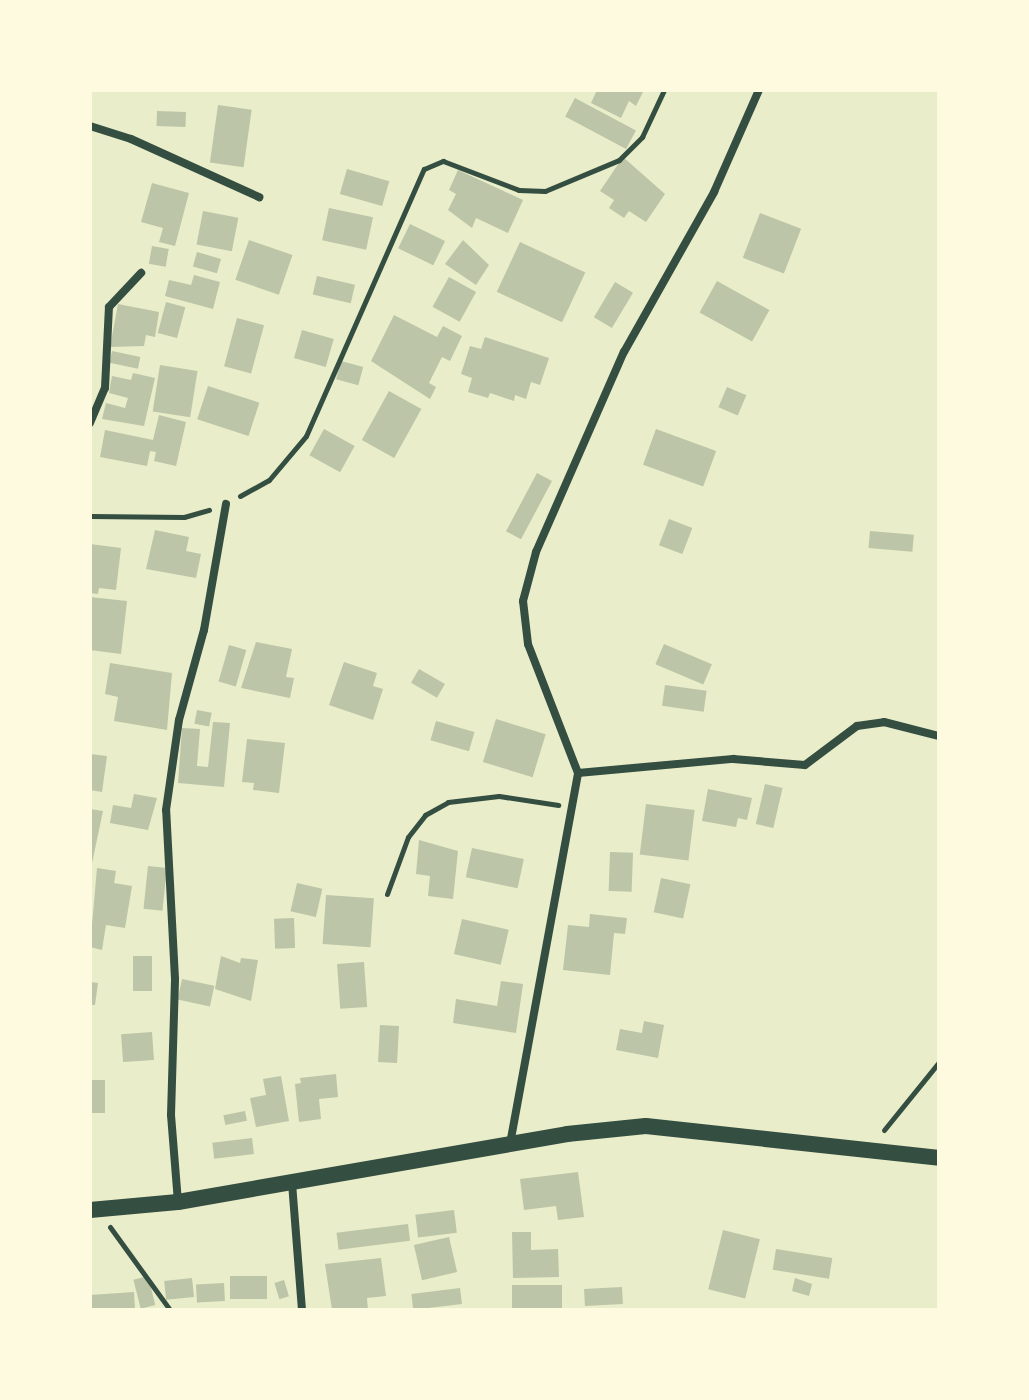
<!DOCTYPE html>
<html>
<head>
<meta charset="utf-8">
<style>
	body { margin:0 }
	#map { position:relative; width:1029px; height:1400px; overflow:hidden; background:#e9edc9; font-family:"Libre Baskerville",serif }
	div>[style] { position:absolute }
	.building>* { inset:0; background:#bcc5a7; transform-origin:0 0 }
	.path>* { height:5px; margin:-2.5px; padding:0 2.5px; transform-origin:2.5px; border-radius:2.5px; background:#344e41 }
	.minor>* { height:8px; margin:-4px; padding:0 4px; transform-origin:4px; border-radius:4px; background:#344e41 }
	.secondary>* { height:16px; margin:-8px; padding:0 8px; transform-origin:8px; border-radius:8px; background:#344e41 }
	span { translate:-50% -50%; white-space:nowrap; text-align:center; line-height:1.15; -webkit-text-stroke:8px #fefae0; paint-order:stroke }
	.frame { position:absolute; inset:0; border:92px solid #fefae0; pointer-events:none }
</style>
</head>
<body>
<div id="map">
	<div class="building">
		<div style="clip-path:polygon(597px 90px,644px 90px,636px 106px,629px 101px,621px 118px,591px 103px)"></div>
		<div style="left:575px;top:98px;width:69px;height:21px;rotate:28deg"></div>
		<div style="left:218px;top:105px;width:34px;height:58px;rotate:8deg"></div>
		<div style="left:157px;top:111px;width:29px;height:15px;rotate:2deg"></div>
		<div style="clip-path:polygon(623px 157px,665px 194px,646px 222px,629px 211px,624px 218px,609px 208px,614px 200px,600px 191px)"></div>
		<div style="left:347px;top:169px;width:44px;height:26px;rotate:16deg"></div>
		<div style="clip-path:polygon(458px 170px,523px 200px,508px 233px,476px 218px,472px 228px,448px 210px,456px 194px,449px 190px)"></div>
		<div style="clip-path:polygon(152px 183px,189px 193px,175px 246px,159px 242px,163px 228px,141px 222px)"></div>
		<div style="left:329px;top:208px;width:45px;height:33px;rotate:12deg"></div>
		<div style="left:203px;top:211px;width:36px;height:34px;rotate:11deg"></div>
		<div style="left:760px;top:213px;width:44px;height:48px;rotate:21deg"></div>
		<div style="left:410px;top:224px;width:39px;height:27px;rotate:26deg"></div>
		<div style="left:249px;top:240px;width:46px;height:42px;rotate:19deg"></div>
		<div style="clip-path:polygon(463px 240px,489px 265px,476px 285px,445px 264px)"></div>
		<div style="left:520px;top:242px;width:72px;height:55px;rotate:25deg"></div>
		<div style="left:152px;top:246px;width:17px;height:18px;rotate:10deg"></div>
		<div style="left:197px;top:252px;width:25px;height:15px;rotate:16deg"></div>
		<div style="clip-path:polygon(194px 275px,220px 282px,213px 309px,165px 296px,169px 280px,191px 285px)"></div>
		<div style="left:317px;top:276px;width:39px;height:19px;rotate:13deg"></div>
		<div style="left:449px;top:277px;width:31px;height:34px;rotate:29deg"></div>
		<div style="left:717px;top:281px;width:60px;height:36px;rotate:29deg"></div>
		<div style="left:615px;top:282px;width:21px;height:41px;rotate:31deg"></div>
		<div style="left:166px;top:302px;width:20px;height:32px;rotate:15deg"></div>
		<div style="clip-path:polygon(118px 304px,159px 312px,155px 337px,146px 335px,144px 346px,110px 347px)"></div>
		<div style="clip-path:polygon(394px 315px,437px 337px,443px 326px,462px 336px,450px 361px,442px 357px,429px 383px,436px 387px,430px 399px,371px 361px)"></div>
		<div style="left:237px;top:318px;width:28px;height:50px;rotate:15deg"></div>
		<div style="left:302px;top:330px;width:33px;height:29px;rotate:16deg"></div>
		<div style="clip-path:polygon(485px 337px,549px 358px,540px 385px,531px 382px,526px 399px,515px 395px,514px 401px,490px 393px,488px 398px,468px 392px,472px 378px,461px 374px,470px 346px,481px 349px)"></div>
		<div style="left:112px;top:351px;width:29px;height:12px;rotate:12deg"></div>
		<div style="left:341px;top:361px;width:23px;height:19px;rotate:15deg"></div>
		<div style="left:160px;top:365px;width:38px;height:47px;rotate:9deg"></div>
		<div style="clip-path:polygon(133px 373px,155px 378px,144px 426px,102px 419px,106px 403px,125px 408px,128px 398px,109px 393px,112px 376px,131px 380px)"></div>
		<div style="left:208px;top:386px;width:54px;height:35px;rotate:18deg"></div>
		<div style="left:727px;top:387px;width:21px;height:22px;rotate:23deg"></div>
		<div style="left:389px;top:391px;width:37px;height:56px;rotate:29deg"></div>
		<div style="clip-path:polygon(159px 415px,186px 422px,176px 466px,154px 461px,156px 452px,150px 451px,147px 466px,100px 457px,105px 430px,153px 440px)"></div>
		<div style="left:324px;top:429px;width:35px;height:30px;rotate:29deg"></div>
		<div style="left:656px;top:429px;width:64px;height:38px;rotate:20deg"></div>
		<div style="left:537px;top:473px;width:17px;height:66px;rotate:28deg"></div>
		<div style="left:669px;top:519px;width:25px;height:28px;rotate:21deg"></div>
		<div style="clip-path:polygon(155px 530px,189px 537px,186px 551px,201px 554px,196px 578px,146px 569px)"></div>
		<div style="left:870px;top:531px;width:44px;height:17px;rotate:5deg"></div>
		<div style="clip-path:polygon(90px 544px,121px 548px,116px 590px,99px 588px,98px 594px,90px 593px)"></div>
		<div style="clip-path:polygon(90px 597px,127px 601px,121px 654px,90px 650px)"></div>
		<div style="clip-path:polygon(256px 642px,292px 649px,286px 677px,294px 678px,290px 698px,241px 688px)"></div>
		<div style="left:664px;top:644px;width:52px;height:22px;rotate:23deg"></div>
		<div style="left:229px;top:645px;width:18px;height:38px;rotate:16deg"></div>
		<div style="clip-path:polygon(344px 662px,377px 673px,373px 686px,383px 689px,373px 720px,329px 705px)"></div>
		<div style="clip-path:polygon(110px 663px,172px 673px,167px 730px,114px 721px,118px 697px,105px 694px)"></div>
		<div style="left:419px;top:669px;width:30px;height:16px;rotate:30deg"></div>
		<div style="left:665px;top:685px;width:42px;height:21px;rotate:8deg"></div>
		<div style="left:197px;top:710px;width:15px;height:14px;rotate:11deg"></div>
		<div style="left:496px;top:719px;width:52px;height:45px;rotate:17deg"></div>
		<div style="left:436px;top:721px;width:40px;height:20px;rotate:16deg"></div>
		<div style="clip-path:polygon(213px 722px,230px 723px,224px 787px,178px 783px,182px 728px,200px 729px,197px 766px,208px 767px)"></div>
		<div style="clip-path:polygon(247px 739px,285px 743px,279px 793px,253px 790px,254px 783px,242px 782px)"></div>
		<div style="clip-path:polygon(90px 754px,107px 756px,102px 792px,90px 790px)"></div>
		<div style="left:765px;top:784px;width:18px;height:41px;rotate:13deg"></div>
		<div style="clip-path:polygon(708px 789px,752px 798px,747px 820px,738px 818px,736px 827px,702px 821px)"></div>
		<div style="clip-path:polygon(134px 794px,157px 798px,148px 830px,110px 823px,113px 805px,131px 808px)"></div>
		<div style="left:646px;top:804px;width:49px;height:51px;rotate:7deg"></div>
		<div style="clip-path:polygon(90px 809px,103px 811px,91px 868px,90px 868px)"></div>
		<div style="clip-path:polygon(419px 840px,458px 851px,453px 899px,428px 896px,430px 876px,416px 874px)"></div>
		<div style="left:472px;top:848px;width:53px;height:30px;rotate:12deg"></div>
		<div style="left:610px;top:852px;width:23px;height:39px;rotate:2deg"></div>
		<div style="left:148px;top:866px;width:19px;height:43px;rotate:6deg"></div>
		<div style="clip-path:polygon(97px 868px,116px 871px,114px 883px,132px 886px,125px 928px,106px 925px,102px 950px,90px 947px)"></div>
		<div style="left:661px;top:878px;width:30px;height:35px;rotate:12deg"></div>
		<div style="left:297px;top:883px;width:26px;height:29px;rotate:13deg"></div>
		<div style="left:326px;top:895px;width:48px;height:49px;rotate:4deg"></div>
		<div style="clip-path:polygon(590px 914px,627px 918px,625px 934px,614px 933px,610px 975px,563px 970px,568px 925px,589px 927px)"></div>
		<div style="left:294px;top:918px;width:30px;height:20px;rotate:88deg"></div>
		<div style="left:462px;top:919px;width:48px;height:36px;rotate:13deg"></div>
		<div style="left:133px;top:956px;width:19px;height:35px"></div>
		<div style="clip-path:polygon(221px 956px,240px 963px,241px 958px,258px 960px,251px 1001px,215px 989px)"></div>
		<div style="left:364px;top:962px;width:45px;height:27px;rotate:86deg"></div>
		<div style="left:182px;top:979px;width:33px;height:21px;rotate:12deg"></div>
		<div style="clip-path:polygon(501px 981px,523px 984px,516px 1033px,453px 1023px,456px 999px,497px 1006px)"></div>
		<div style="clip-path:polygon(90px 982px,98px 983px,95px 1005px,90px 1005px)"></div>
		<div style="clip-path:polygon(644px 1021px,664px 1025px,658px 1058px,616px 1050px,620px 1029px,642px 1033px)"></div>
		<div style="left:380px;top:1025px;width:19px;height:37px;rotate:3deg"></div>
		<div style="left:152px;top:1032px;width:28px;height:31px;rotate:86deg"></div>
		<div style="clip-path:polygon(336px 1074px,338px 1097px,319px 1099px,321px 1119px,299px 1122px,295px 1084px,301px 1083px,300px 1078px)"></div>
		<div style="clip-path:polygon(281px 1076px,289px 1121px,256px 1127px,250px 1098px,266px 1095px,263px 1079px)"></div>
		<div style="left:90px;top:1080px;width:15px;height:33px"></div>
		<div style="left:245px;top:1111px;width:10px;height:22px;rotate:79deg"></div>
		<div style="left:252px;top:1138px;width:16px;height:40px;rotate:83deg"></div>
		<div style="clip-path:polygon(578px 1172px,584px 1217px,558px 1220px,556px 1206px,524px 1210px,520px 1179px)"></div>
		<div style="left:454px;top:1210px;width:23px;height:39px;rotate:83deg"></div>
		<div style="left:408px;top:1224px;width:17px;height:72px;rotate:83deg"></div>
		<div style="left:723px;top:1230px;width:38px;height:61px;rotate:14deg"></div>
		<div style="clip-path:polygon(512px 1232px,531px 1232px,531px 1250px,558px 1249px,559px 1277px,513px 1278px)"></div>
		<div style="left:449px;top:1237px;width:36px;height:36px;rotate:77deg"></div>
		<div style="left:776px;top:1249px;width:57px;height:21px;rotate:9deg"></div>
		<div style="clip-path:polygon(381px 1258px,386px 1296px,367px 1298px,368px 1310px,332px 1310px,325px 1264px)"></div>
		<div style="left:148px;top:1276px;width:30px;height:15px;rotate:76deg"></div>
		<div style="left:230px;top:1276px;width:37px;height:23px"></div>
		<div style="left:192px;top:1278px;width:19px;height:28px;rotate:84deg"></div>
		<div style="clip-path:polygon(795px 1278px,812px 1284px,809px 1296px,792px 1291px)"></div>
		<div style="left:284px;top:1280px;width:17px;height:10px;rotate:73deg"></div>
		<div style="left:224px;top:1283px;width:18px;height:28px;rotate:87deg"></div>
		<div style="left:512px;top:1285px;width:50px;height:25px"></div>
		<div style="left:622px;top:1287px;width:17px;height:38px;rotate:87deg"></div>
		<div style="left:460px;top:1288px;width:16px;height:49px;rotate:83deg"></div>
		<div style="clip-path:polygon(134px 1292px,135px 1310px,90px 1310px,90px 1295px)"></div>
	</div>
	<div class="path">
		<div style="left:240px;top:496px;width:33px;rotate:-29deg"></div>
		<div style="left:269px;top:480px;width:57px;rotate:-49.9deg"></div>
		<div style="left:306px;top:436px;width:292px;rotate:-66.2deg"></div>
		<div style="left:424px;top:169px;width:21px;rotate:-23deg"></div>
		<div style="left:443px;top:161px;width:81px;rotate:20.9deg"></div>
		<div style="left:519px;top:190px;width:26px;rotate:2deg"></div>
		<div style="left:545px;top:191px;width:80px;rotate:-22.7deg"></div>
		<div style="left:619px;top:160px;width:33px;rotate:-45deg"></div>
		<div style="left:642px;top:137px;width:52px;rotate:-64.9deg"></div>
		<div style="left:90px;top:516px;width:94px;rotate:0.6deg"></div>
		<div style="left:184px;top:517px;width:26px;rotate:-16deg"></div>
		<div style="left:387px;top:894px;width:61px;rotate:-69.8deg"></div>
		<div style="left:408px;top:837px;width:28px;rotate:-52deg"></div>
		<div style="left:425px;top:815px;width:26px;rotate:-29deg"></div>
		<div style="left:448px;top:802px;width:51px;rotate:-6.7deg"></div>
		<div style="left:499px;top:796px;width:60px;rotate:8.7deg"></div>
		<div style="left:884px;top:1130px;width:87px;rotate:-51deg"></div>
		<div style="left:110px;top:1227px;width:102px;rotate:54.1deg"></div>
	</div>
	<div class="minor">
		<div style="left:90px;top:126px;width:43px;rotate:17.6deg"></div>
		<div style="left:131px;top:139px;width:141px;rotate:24.4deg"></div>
		<div style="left:90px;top:423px;width:38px;rotate:-67deg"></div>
		<div style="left:105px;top:388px;width:81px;rotate:-87.2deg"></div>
		<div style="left:109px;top:307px;width:47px;rotate:-46.7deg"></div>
		<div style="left:578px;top:773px;width:156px;rotate:-5.2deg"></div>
		<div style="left:733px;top:759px;width:72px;rotate:4.8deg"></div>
		<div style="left:805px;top:765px;width:65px;rotate:-36.9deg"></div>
		<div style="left:857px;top:726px;width:27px;rotate:-8deg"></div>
		<div style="left:884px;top:722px;width:57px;rotate:14.3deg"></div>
		<div style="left:510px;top:1144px;width:377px;rotate:-79.6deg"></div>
		<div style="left:578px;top:773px;width:138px;rotate:-111.2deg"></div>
		<div style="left:528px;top:644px;width:43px;rotate:-96.6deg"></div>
		<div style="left:523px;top:601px;width:51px;rotate:-75.1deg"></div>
		<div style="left:536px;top:552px;width:219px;rotate:-66.3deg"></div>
		<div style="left:624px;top:352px;width:184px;rotate:-60.6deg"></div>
		<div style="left:714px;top:192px;width:111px;rotate:-66.2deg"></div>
		<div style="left:292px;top:1183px;width:127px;rotate:85.5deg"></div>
		<div style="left:178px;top:1202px;width:87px;rotate:-94.6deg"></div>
		<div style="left:171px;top:1115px;width:136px;rotate:-88.3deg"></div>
		<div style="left:175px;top:979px;width:169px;rotate:-93deg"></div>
		<div style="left:166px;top:810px;width:91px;rotate:-81.8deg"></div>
		<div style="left:179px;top:720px;width:93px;rotate:-74.5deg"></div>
		<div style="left:204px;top:630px;width:128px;rotate:-80.1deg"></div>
	</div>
	<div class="secondary">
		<div style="left:90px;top:1210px;width:88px;rotate:-5.2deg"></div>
		<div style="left:178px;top:1202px;width:395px;rotate:-9.9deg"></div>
		<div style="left:567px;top:1134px;width:79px;rotate:-5.8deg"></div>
		<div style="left:646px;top:1126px;width:295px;rotate:6.2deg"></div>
	</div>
	<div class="frame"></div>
</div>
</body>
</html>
